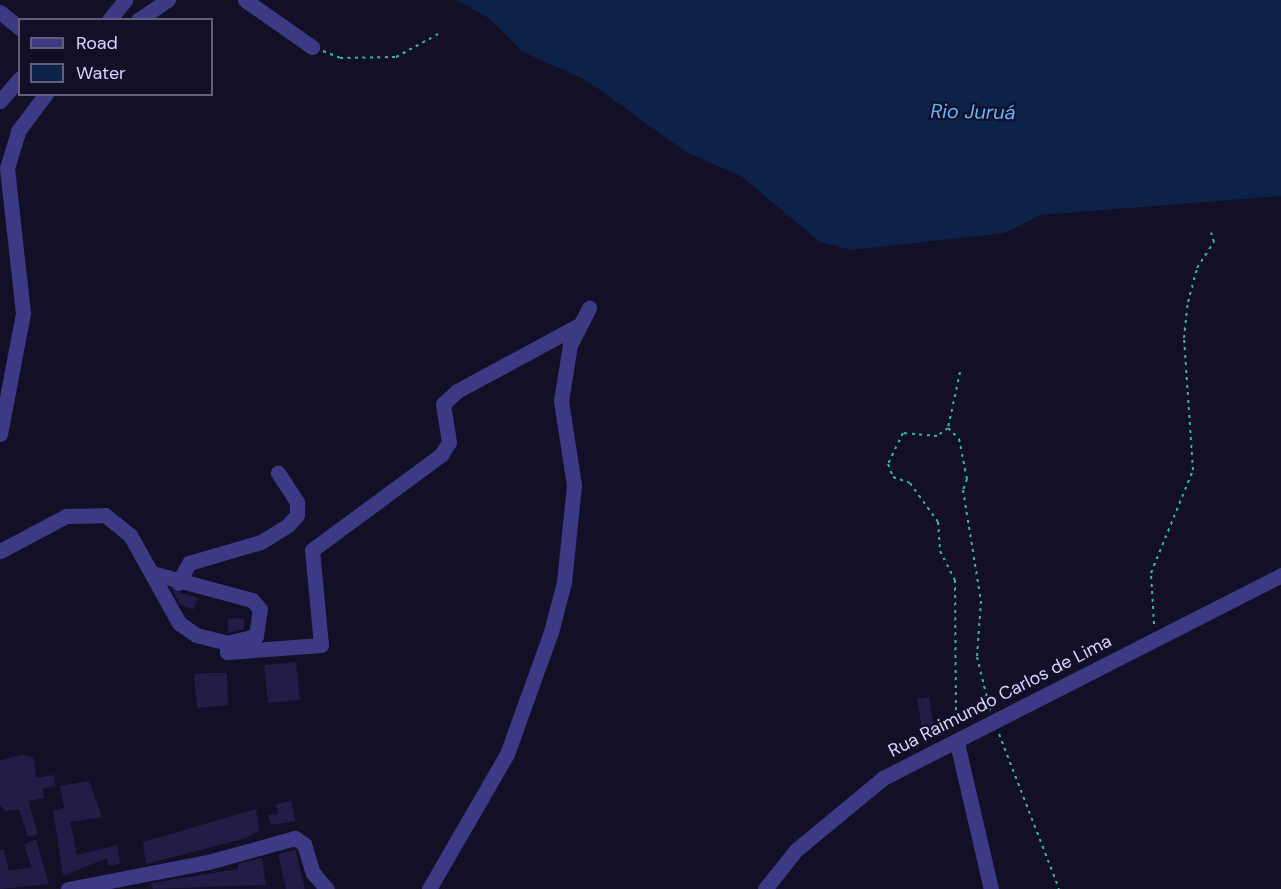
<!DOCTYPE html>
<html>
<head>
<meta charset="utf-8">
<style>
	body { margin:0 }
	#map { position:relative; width:1281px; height:889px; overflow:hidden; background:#130f26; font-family:"DM Sans",sans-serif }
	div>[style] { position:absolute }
	.water>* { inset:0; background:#0c2248 }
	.building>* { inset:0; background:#241b47; transform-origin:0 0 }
	.path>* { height:2px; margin-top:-1px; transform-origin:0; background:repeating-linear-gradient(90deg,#2fb8b0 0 3px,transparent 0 7.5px) }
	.minor>* { height:15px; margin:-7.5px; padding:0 7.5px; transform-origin:7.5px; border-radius:7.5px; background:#3d3a85 }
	span { translate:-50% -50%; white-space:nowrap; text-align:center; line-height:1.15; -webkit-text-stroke:4.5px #130f26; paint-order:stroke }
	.street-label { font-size:18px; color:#d9d4ff }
	.water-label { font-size:20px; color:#62b6ff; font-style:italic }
	.legend { position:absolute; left:18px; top:18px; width:195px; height:78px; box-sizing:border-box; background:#130f26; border:2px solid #625e7d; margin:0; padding:8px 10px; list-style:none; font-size:18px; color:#d9d4ff }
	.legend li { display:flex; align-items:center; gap:12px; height:30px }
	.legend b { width:30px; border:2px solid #625e7d }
</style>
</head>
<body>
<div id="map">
	<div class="water">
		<div style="clip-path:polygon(457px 0,1281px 0,1281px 196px,1040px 215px,1005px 233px,852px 250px,820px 242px,741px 176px,686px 152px,586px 80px,523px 52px,490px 19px)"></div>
	</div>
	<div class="building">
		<div style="clip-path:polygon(172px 590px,198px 598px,193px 610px,180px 604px)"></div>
		<div style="clip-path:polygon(244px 618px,244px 629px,228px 633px,228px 619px)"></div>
		<div style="left:296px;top:662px;width:38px;height:32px;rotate:84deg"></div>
		<div style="clip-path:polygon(207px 673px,227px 673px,228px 705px,197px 708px,194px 674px)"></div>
		<div style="left:929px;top:697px;width:31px;height:12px;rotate:81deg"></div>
		<div style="clip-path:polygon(22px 755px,34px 757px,36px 778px,54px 775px,55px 786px,43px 788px,44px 798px,28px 801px,38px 834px,28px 837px,19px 809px,5px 811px,0 804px,0 760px)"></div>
		<div style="clip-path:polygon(89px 781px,102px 817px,70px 822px,77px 855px,117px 845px,120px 864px,108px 866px,107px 858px,63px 876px,53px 811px,64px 808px,60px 786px)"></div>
		<div style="clip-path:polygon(291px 801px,295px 821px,271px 825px,268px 815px,278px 814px,276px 804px)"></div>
		<div style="clip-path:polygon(256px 809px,259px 831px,243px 839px,146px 864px,143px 842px)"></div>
		<div style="clip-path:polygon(36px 840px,49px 884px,0 889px,0 850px,4px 849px,9px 871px,31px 867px,24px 844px)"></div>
		<div style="clip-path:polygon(296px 850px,296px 852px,305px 889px,286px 889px,278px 854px)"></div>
		<div style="clip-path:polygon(262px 858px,266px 885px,153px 889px,151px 883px,238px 869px,238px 864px)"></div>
	</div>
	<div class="path">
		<div style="left:323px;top:51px;width:18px;rotate:22deg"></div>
		<div style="left:340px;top:58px;width:56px;rotate:-1deg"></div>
		<div style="left:396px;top:57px;width:52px;rotate:-28.5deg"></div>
		<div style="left:960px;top:372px;width:57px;rotate:102.1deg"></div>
		<div style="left:948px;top:428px;width:16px;rotate:45deg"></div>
		<div style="left:959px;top:439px;width:41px;rotate:78.7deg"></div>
		<div style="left:967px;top:479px;width:12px;rotate:110deg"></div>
		<div style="left:963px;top:490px;width:112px;rotate:80.8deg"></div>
		<div style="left:981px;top:601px;width:56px;rotate:94.1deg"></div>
		<div style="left:977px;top:657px;width:55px;rotate:76.2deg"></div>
		<div style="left:948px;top:428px;width:14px;rotate:144deg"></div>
		<div style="left:937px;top:436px;width:34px;rotate:-175deg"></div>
		<div style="left:903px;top:433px;width:34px;rotate:116deg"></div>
		<div style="left:888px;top:464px;width:14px;rotate:69deg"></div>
		<div style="left:893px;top:477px;width:18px;rotate:19deg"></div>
		<div style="left:910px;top:483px;width:48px;rotate:54.3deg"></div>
		<div style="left:938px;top:522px;width:29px;rotate:86deg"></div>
		<div style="left:940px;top:551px;width:33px;rotate:63deg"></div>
		<div style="left:955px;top:580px;width:145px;rotate:89.6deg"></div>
		<div style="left:1154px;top:624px;width:51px;rotate:-93.4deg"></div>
		<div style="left:1151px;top:573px;width:111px;rotate:-67.8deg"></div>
		<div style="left:1193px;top:470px;width:132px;rotate:-93.9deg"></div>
		<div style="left:1184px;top:338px;width:36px;rotate:-84deg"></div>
		<div style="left:1188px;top:302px;width:35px;rotate:-75deg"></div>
		<div style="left:1197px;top:268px;width:31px;rotate:-57deg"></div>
		<div style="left:1214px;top:242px;width:10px;rotate:-107deg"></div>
		<div style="left:999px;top:734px;width:166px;rotate:68.8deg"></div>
	</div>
	<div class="minor">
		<div style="left:245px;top:0;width:82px;rotate:35deg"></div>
		<div style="left:0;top:12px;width:26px;rotate:39deg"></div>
		<div style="left:109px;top:20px;width:26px;rotate:-51deg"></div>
		<div style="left:138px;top:20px;width:36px;rotate:-34deg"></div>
		<div style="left:0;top:101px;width:30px;rotate:-49deg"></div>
		<div style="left:0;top:434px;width:123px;rotate:-79.2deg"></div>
		<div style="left:23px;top:313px;width:146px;rotate:-96.3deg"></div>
		<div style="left:7px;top:168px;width:39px;rotate:-73deg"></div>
		<div style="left:18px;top:131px;width:46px;rotate:-52.9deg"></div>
		<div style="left:0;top:551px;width:75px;rotate:-27.9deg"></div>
		<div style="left:66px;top:516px;width:39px;rotate:-1deg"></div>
		<div style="left:105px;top:515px;width:32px;rotate:39deg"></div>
		<div style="left:130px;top:535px;width:101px;rotate:60.9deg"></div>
		<div style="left:179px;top:623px;width:21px;rotate:35deg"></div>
		<div style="left:196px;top:635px;width:32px;rotate:14deg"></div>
		<div style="left:227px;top:643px;width:30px;rotate:-14deg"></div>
		<div style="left:256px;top:636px;width:27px;rotate:-82deg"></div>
		<div style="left:260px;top:609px;width:12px;rotate:-132deg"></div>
		<div style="left:252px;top:600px;width:104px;rotate:-164.9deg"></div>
		<div style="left:178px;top:583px;width:23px;rotate:-61deg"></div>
		<div style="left:189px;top:563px;width:75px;rotate:-16.3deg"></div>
		<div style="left:261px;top:542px;width:32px;rotate:-32deg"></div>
		<div style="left:288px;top:525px;width:13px;rotate:-48deg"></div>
		<div style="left:297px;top:515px;width:13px;rotate:-90deg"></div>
		<div style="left:297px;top:502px;width:35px;rotate:-123deg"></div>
		<div style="left:227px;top:643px;width:9px;rotate:90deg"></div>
		<div style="left:227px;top:652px;width:94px;rotate:-4.3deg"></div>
		<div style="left:321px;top:645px;width:95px;rotate:-95.4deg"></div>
		<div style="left:312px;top:550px;width:160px;rotate:-36.4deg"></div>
		<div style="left:441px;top:455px;width:15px;rotate:-58deg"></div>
		<div style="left:449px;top:442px;width:38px;rotate:-99deg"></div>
		<div style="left:443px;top:404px;width:19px;rotate:-43deg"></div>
		<div style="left:457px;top:391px;width:136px;rotate:-28.4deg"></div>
		<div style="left:957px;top:743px;width:150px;rotate:76.9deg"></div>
		<div style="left:68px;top:889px;width:143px;rotate:-10.9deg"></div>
		<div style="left:208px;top:862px;width:90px;rotate:-15.4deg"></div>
		<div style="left:295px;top:838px;width:11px;rotate:34deg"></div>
		<div style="left:304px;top:844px;width:30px;rotate:73deg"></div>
		<div style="left:313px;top:873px;width:21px;rotate:49deg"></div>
		<div style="left:429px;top:889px;width:156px;rotate:-60deg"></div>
		<div style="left:507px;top:754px;width:130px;rotate:-70.2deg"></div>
		<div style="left:551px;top:632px;width:52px;rotate:-75.4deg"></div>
		<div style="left:564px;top:582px;width:98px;rotate:-84.1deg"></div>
		<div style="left:574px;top:485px;width:85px;rotate:-98.8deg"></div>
		<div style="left:561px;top:401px;width:57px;rotate:-80.9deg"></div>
		<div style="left:570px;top:345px;width:42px;rotate:-62.8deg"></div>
		<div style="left:765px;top:889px;width:50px;rotate:-51.5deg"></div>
		<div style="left:796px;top:850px;width:113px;rotate:-39.6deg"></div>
		<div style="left:883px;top:778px;width:447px;rotate:-27deg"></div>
	</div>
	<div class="street-label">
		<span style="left:1000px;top:696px;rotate:-27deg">Rua Raimundo Carlos de Lima</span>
	</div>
	<div class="water-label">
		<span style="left:973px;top:112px;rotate:1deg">Rio Juruá</span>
	</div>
	<ul class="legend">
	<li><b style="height:8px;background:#3d3a85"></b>Road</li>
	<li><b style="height:16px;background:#0c2248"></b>Water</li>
	</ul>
</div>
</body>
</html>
